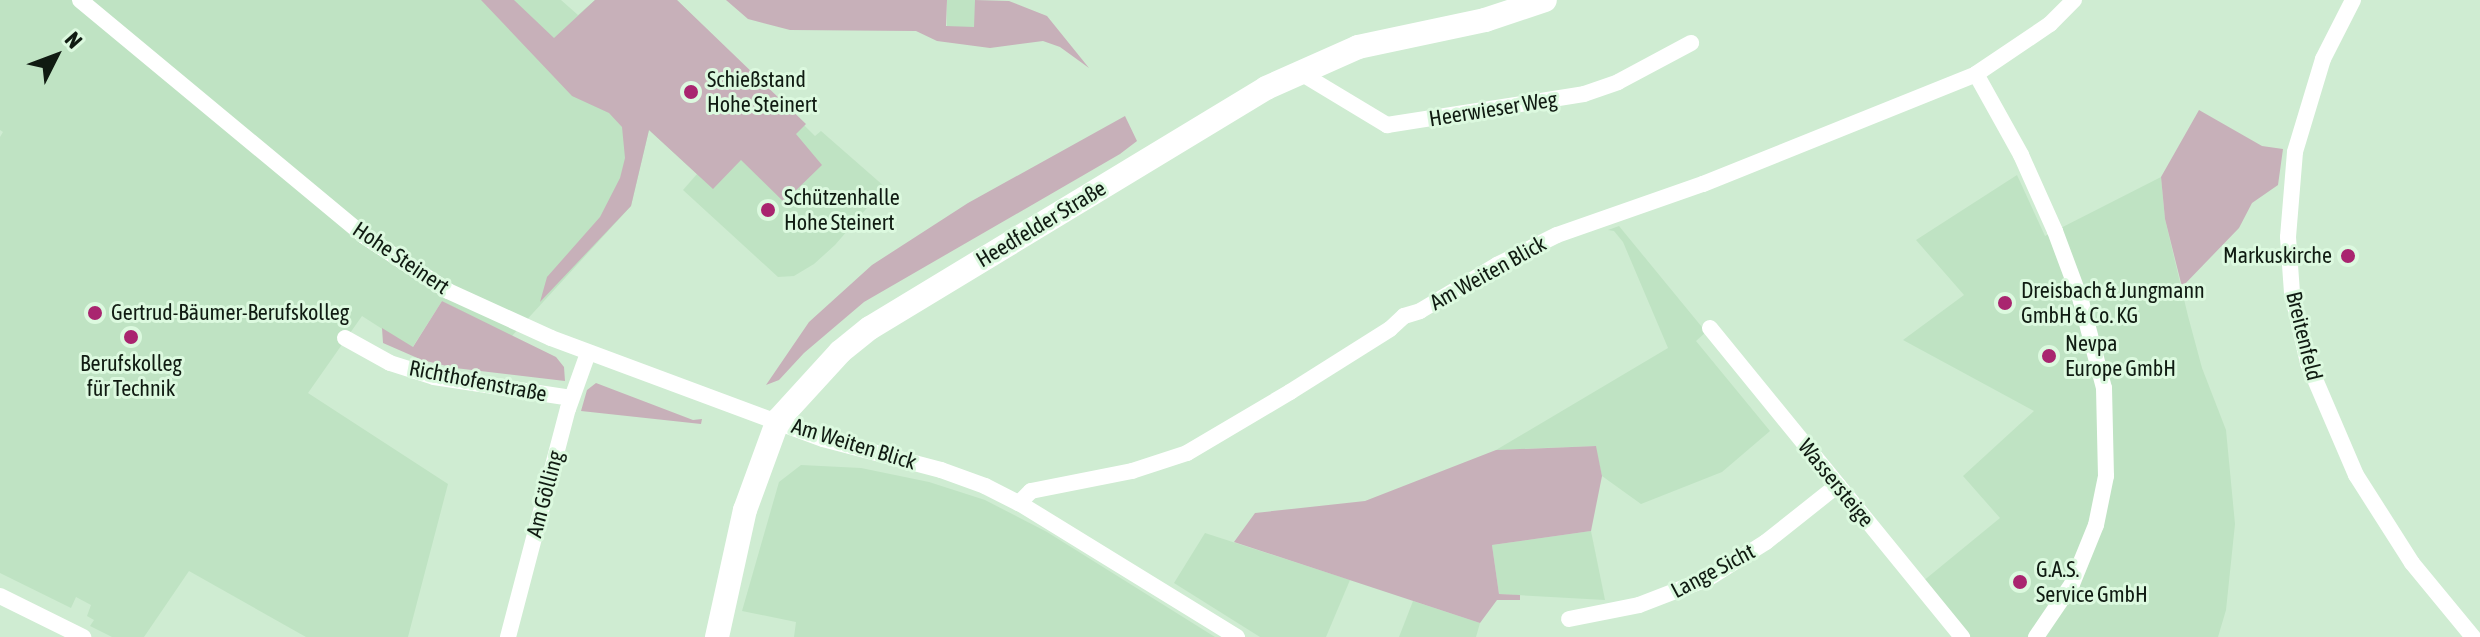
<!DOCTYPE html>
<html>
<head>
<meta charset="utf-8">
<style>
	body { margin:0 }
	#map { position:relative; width:2480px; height:637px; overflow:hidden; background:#cfecd2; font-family:"Asap Condensed",sans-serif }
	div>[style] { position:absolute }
	.built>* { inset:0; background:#bfe3c3; transform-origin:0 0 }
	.green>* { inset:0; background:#c7b0b9 }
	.street>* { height:16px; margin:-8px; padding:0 8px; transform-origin:8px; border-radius:8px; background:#fff }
	.secondary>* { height:24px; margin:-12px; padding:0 12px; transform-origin:12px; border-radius:12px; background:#fff }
	.dots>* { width:22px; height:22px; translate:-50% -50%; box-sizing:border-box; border:4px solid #dcf9df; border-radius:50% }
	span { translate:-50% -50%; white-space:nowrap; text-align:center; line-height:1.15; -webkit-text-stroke:6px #dcf9df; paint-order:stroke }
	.poi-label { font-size:22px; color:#101b12 }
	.left { translate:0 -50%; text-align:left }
	.right { translate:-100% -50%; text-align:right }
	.street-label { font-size:22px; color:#101b12 }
	.north { position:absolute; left:16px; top:16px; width:80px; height:80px; -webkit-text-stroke:6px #dcf9df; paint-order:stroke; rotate:48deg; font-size:22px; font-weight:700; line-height:32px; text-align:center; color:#101b12 }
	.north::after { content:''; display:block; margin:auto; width:28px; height:36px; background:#101b12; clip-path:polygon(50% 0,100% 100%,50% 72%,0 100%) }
</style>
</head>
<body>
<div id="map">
	<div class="built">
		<div style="clip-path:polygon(0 0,561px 0,578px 15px,595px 0,677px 0,815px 136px,821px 131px,885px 187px,835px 245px,814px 264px,794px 276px,778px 277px,683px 190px,697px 174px,649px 130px,631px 206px,511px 337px,442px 301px,412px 348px,362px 316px,308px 393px,448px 484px,408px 637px,306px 637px,189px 571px,144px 637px,112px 637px,90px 626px,94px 620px,87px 616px,91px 605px,76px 597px,71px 608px,0 573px,0 137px,3px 132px,0 130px)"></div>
		<div style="left:947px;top:0;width:28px;height:27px"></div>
		<div style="clip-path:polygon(2017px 175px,2045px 236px,2161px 177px,2165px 219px,2188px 316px,2202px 368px,2226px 430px,2235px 524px,2226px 610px,2218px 637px,1968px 637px,1922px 582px,2000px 518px,1963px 476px,2034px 411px,1903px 340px,1964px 295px,1916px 240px)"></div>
		<div style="clip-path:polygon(1619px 226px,1706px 332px,1696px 341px,1770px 431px,1722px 472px,1641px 504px,1602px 476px,1595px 446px,1496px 450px,1668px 348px,1623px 242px,1614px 231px,1608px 230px)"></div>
		<div style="clip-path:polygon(801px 465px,861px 468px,929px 482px,985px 500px,1047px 532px,1215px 637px,794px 637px,796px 622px,742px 611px,779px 482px)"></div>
		<div style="clip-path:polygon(1591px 531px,1605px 600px,1499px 594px,1492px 545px)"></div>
		<div style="clip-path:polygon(1205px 533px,1350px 580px,1326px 637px,1260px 637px,1174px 583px)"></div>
		<div style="clip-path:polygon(1413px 601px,1480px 623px,1476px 637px,1399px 637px)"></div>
	</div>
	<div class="green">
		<div style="clip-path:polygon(481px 0,514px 0,554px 38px,595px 0,677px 0,806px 124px,796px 134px,822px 165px,787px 199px,791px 204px,789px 207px,741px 160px,713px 189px,649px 130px,631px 206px,540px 302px,547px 277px,600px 217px,620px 178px,625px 158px,622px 127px,609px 113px,572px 96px)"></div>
		<div style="clip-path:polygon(726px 0,947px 0,946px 26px,974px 27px,975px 0,1009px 1px,1047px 16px,1089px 68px,1060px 47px,1043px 41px,990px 48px,937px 41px,916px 31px,790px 30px,748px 19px)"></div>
		<div style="clip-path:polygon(2199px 110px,2262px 146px,2283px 149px,2278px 185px,2252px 203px,2239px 228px,2182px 287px,2165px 219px,2161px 177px)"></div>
		<div style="clip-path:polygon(1125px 116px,1137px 141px,1120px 154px,864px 302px,804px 353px,779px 380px,766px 385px,809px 322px,872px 265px,968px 203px)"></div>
		<div style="clip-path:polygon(442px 301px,556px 357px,564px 367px,565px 381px,455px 368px,422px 360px,383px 343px,382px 328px,413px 347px)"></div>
		<div style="clip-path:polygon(596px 383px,693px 420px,702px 419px,701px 424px,581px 411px,587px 390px)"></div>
		<div style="clip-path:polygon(1596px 446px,1602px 476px,1591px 531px,1492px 545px,1499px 594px,1520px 595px,1520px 600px,1497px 600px,1480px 623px,1234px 542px,1255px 513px,1365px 501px,1496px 450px)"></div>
	</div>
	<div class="street">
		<div style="left:80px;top:0;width:369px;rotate:39.7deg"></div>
		<div style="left:364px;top:236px;width:100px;rotate:33.2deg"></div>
		<div style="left:448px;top:291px;width:113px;rotate:24.5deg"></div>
		<div style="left:551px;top:338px;width:290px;rotate:20.4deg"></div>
		<div style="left:823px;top:439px;width:122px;rotate:14.7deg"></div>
		<div style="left:941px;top:470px;width:47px;rotate:20deg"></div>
		<div style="left:985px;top:486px;width:38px;rotate:27deg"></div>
		<div style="left:1019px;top:503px;width:256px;rotate:31.6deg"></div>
		<div style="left:2353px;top:0;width:66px;rotate:117deg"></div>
		<div style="left:2323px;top:59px;width:97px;rotate:106.8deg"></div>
		<div style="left:2295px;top:152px;width:85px;rotate:94.7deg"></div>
		<div style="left:2288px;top:237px;width:56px;rotate:85.9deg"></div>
		<div style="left:2292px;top:293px;width:72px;rotate:77.1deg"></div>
		<div style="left:2308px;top:363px;width:122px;rotate:66.8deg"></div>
		<div style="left:2356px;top:475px;width:104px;rotate:57.5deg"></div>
		<div style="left:2412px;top:563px;width:96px;rotate:50.5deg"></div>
		<div style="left:1299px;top:72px;width:103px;rotate:31.1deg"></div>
		<div style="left:1387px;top:125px;width:199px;rotate:-8.9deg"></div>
		<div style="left:1584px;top:94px;width:36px;rotate:-19deg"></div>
		<div style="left:1618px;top:82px;width:83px;rotate:-28.1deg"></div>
		<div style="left:1976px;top:74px;width:93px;rotate:60.9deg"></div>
		<div style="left:2021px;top:155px;width:83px;rotate:65.9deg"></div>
		<div style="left:2055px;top:231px;width:75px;rotate:69.6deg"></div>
		<div style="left:2081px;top:301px;width:90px;rotate:75.2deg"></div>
		<div style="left:2104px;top:388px;width:88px;rotate:88.7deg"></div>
		<div style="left:2106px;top:476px;width:50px;rotate:101.5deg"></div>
		<div style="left:2096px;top:525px;width:64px;rotate:112.1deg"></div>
		<div style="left:2072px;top:584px;width:64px;rotate:124.2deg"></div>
		<div style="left:1710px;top:328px;width:399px;rotate:50.8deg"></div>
		<div style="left:345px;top:338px;width:51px;rotate:29.1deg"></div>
		<div style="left:390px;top:363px;width:46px;rotate:17.7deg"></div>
		<div style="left:434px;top:377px;width:139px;rotate:8.7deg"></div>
		<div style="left:1019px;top:503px;width:17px;rotate:-45deg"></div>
		<div style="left:1031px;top:491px;width:103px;rotate:-11.2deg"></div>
		<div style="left:1132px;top:471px;width:58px;rotate:-18.1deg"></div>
		<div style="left:1187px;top:453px;width:120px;rotate:-30.6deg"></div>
		<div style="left:1290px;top:392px;width:118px;rotate:-32.2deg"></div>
		<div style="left:1390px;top:329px;width:19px;rotate:-43deg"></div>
		<div style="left:1404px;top:316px;width:17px;rotate:-17deg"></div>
		<div style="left:1420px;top:311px;width:90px;rotate:-30.9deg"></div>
		<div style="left:1497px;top:265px;width:67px;rotate:-26.6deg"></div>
		<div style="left:1557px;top:235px;width:155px;rotate:-19.3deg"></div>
		<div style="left:1703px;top:184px;width:294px;rotate:-21.9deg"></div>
		<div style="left:1976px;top:74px;width:89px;rotate:-34deg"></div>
		<div style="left:2050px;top:24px;width:34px;rotate:-45deg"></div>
		<div style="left:0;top:596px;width:93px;rotate:26.3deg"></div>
		<div style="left:1569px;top:619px;width:71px;rotate:-11.3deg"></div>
		<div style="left:1639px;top:605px;width:75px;rotate:-21.1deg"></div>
		<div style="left:1709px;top:578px;width:67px;rotate:-32.3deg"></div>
		<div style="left:1766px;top:542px;width:92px;rotate:-38.4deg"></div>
		<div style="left:508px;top:637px;width:236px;rotate:-75.3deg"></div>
		<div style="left:568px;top:409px;width:59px;rotate:-70.3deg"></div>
	</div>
	<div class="secondary">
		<div style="left:717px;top:637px;width:130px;rotate:-77.6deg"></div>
		<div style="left:745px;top:510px;width:96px;rotate:-69.9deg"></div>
		<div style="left:778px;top:420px;width:92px;rotate:-47.6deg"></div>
		<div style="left:840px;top:352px;width:38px;rotate:-39deg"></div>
		<div style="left:870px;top:328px;width:463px;rotate:-31.2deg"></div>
		<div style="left:1266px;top:88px;width:101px;rotate:-24deg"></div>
		<div style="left:1358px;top:47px;width:130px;rotate:-12deg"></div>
		<div style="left:1485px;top:20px;width:63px;rotate:-18.4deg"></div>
	</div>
	<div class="dots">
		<div style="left:691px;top:92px;background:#a9256f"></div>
		<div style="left:768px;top:210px;background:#a9256f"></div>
		<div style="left:2348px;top:256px;background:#a9256f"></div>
		<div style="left:2005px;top:303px;background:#a9256f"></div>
		<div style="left:95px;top:313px;background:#a9256f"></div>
		<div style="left:131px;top:337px;background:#a9256f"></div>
		<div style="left:2049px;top:356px;background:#a9256f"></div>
		<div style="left:2020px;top:582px;background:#a9256f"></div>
	</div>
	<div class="poi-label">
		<span class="left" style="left:707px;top:92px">Schießstand<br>Hohe Steinert</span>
		<span class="left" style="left:784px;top:210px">Schützenhalle<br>Hohe Steinert</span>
		<span class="right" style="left:2332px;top:256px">Markuskirche</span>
		<span class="left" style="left:2021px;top:303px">Dreisbach &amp; Jungmann<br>GmbH &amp; Co. KG</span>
		<span class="left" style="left:111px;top:313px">Gertrud-Bäumer-Berufskolleg</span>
		<span class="left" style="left:2065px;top:356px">Nevpa<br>Europe GmbH</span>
		<span style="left:131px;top:376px">Berufskolleg<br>für Technik</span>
		<span class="left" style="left:2036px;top:582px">G.A.S.<br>Service GmbH</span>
	</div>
	<div class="street-label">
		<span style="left:1493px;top:109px;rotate:-9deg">Heerwieser Weg</span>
		<span style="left:1041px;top:224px;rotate:-31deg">Heedfelder Straße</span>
		<span style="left:401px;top:258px;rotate:34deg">Hohe Steinert</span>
		<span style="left:1488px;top:273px;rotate:-29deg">Am Weiten Blick</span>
		<span style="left:2304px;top:336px;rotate:76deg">Breitenfeld</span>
		<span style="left:478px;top:381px;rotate:11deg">Richthofenstraße</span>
		<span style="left:854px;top:444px;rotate:17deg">Am Weiten Blick</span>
		<span style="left:1836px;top:483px;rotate:51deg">Wassersteige</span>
		<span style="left:545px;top:494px;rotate:-75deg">Am Gölling</span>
		<span style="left:1713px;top:571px;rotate:-28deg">Lange Sicht</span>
	</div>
	<div class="north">N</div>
</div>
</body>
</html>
